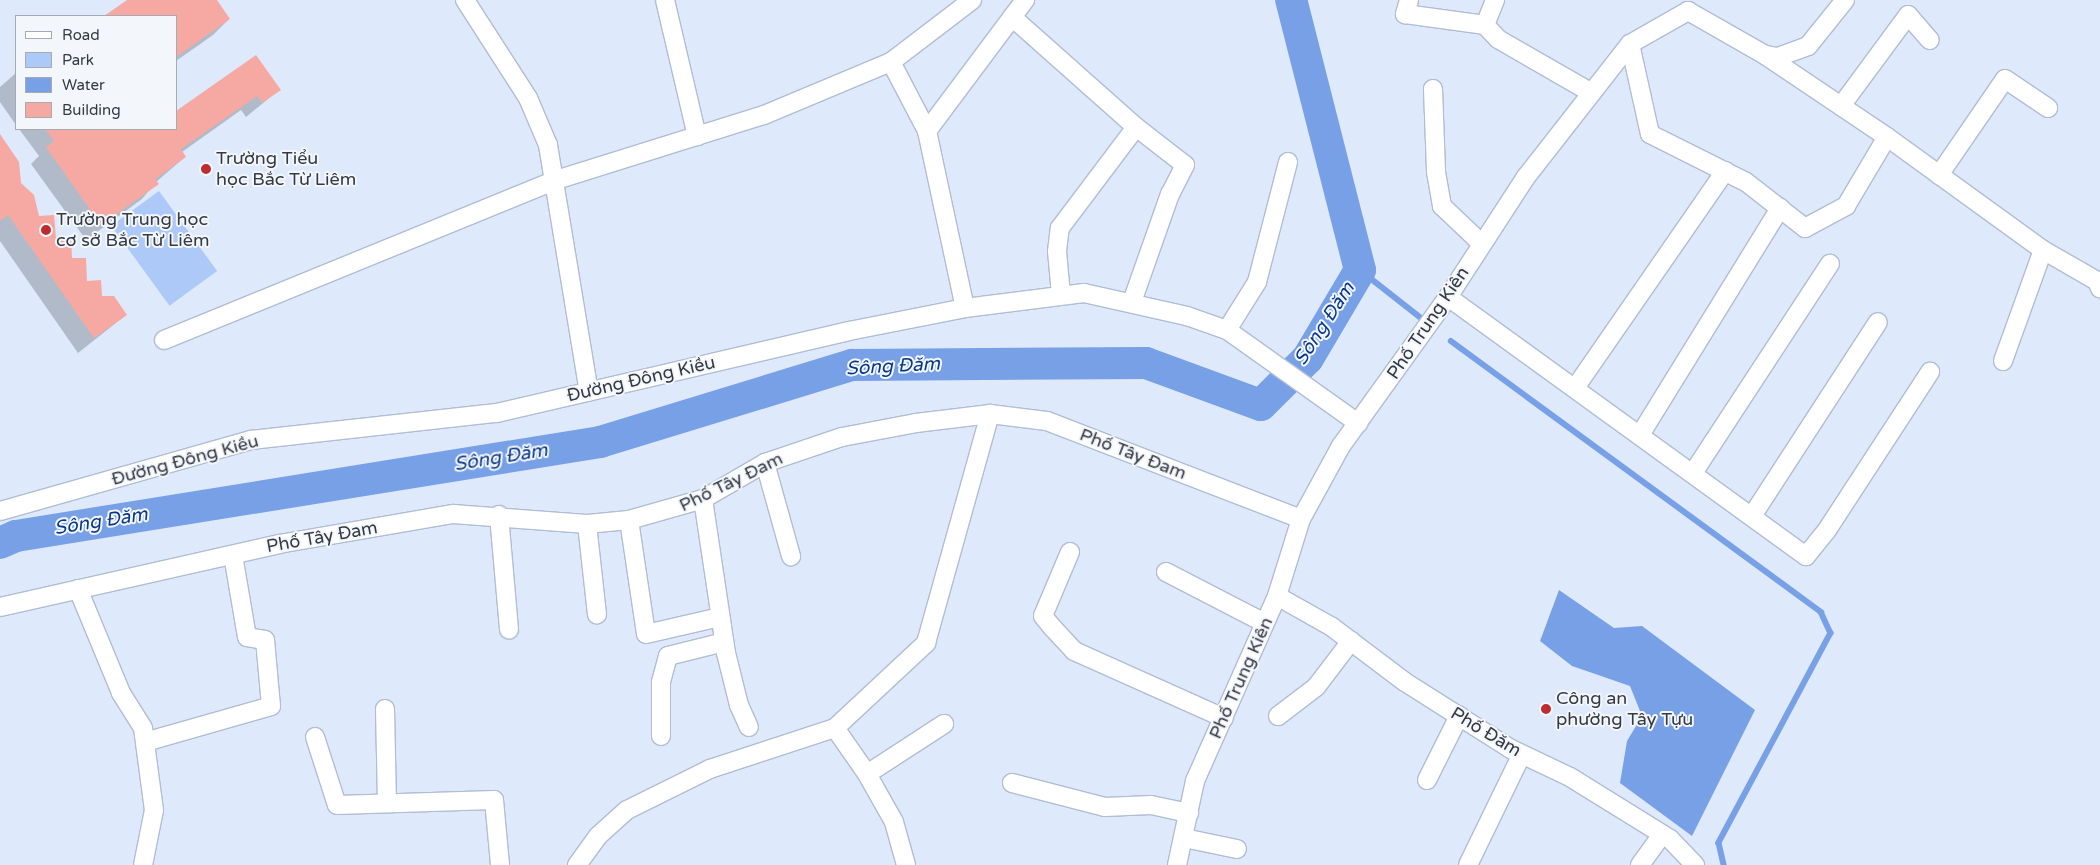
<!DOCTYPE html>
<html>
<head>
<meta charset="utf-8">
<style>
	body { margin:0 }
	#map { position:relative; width:2100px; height:865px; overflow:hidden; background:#dee9fc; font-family:"Varela Round",sans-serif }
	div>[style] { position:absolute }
	.green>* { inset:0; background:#adc9f8; transform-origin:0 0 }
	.water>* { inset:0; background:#77a0e7 }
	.shadow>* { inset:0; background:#0003 }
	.stream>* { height:5.5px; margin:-2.75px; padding:0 2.75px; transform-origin:2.75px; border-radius:2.75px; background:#77a0e7 }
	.river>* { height:32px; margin:-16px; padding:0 16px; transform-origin:16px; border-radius:16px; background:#77a0e7 }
	.building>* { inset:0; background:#f6a9a3 }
	.roads { filter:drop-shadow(1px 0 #b0bdd3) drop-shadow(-1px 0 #b0bdd3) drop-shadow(0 1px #b0bdd3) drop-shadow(0 -1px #b0bdd3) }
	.minor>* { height:18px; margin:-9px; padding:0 9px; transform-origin:9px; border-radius:9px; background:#fff }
	.dots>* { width:14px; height:14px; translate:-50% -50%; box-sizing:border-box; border:2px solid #f3f6fb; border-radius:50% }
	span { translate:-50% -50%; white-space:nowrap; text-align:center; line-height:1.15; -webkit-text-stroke:4px #f3f6fb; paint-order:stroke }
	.poi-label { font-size:18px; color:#343942 }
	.left { translate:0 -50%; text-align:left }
	.street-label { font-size:18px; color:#343942 }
	.water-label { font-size:19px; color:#083889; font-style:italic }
	.legend { position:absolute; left:15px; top:15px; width:162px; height:115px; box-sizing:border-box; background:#f3f6fb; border:1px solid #a7aab1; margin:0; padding:6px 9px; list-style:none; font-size:15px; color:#343942 }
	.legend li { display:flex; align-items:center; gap:10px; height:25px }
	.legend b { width:25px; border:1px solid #a7aab1 }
</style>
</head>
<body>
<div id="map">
	<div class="green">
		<div style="left:159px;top:191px;width:99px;height:59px;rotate:54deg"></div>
	</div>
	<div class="water">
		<div style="clip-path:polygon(1559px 590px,1614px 628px,1642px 626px,1755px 710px,1692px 836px,1620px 783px,1627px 741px,1642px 716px,1630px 686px,1572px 666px,1540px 641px)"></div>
	</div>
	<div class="shadow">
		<div style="clip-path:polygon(129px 0,216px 0,229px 19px,213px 35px,176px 61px,176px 16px,106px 16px)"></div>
		<div style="clip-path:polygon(16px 73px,16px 125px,0 102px,0 87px)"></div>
		<div style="clip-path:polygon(279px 90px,246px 117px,241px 110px,182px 152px,185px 157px,156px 182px,142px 199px,86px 240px,31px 164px,39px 156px,19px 129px,176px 129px,176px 113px)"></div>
		<div style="clip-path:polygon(0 136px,19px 184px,38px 217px,86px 282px,100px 298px,126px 315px,78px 353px,0 241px)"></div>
	</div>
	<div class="stream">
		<div style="left:1360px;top:270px;width:76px;rotate:38.1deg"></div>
		<div style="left:1451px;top:341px;width:459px;rotate:36.2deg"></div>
		<div style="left:1821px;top:612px;width:23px;rotate:65deg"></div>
		<div style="left:1831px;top:633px;width:238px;rotate:118.1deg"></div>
		<div style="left:1719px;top:843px;width:23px;rotate:77deg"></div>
	</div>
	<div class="river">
		<div style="left:0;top:543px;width:17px;rotate:-24deg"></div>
		<div style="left:16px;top:536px;width:592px;rotate:-9.14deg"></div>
		<div style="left:600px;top:442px;width:264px;rotate:-17deg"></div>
		<div style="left:852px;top:365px;width:294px;rotate:-0.4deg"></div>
		<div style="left:1146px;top:363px;width:122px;rotate:20.1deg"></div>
		<div style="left:1261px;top:405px;width:66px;rotate:-45deg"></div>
		<div style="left:1308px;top:358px;width:102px;rotate:-59.4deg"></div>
		<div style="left:1360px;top:270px;width:279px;rotate:-104.3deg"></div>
	</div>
	<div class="building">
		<div style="clip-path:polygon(127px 0,217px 0,230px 19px,176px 57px,176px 16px,104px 16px)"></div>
		<div style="clip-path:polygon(256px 55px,281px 90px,262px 103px,257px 96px,181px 149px,186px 157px,155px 179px,159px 184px,101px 225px,46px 147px,54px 141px,45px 129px,176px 129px,176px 111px)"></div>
		<div style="clip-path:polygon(0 134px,19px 162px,21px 183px,34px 195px,39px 216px,54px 215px,56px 238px,71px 237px,72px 258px,86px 258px,87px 281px,101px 280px,102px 296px,114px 296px,127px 315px,94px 338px,8px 215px,0 221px)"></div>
	</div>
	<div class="roads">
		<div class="minor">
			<div style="left:465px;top:0;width:117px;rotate:57.3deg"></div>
			<div style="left:528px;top:98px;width:51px;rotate:66.9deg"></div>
			<div style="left:548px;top:145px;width:250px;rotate:80.6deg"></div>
			<div style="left:665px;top:0;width:140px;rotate:76.8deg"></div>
			<div style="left:1409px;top:0;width:15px;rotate:106deg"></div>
			<div style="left:1405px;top:14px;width:81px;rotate:7.8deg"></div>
			<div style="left:1485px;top:25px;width:19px;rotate:47deg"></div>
			<div style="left:1498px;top:39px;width:108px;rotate:29.9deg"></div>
			<div style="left:1012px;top:17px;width:166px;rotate:41.6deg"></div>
			<div style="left:1136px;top:127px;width:62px;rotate:37.8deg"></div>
			<div style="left:1185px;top:165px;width:33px;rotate:117deg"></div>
			<div style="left:1170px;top:194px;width:114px;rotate:109.4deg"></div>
			<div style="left:1485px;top:25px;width:27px;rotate:-68deg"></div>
			<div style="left:1630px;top:44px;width:92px;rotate:77.5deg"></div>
			<div style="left:1650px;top:134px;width:107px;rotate:26.6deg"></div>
			<div style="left:1746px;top:182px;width:75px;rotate:37.9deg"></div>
			<div style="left:1805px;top:228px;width:47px;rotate:-28.2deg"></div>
			<div style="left:1846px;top:206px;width:80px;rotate:-59.3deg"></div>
			<div style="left:1765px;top:55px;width:147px;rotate:33.9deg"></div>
			<div style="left:1887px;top:137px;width:193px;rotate:35.9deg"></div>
			<div style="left:2043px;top:250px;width:62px;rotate:29.9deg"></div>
			<div style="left:2097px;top:281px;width:8px;rotate:67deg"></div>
			<div style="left:891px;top:62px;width:78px;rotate:62.4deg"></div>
			<div style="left:927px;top:131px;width:181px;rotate:77.9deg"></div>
			<div style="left:1433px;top:89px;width:83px;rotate:87.9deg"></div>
			<div style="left:1436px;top:172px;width:35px;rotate:80deg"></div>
			<div style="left:1442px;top:206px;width:54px;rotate:43.5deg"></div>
			<div style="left:1841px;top:106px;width:113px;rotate:-53.6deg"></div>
			<div style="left:1908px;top:15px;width:33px;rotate:49deg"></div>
			<div style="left:927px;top:131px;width:164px;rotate:-53.2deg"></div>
			<div style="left:1939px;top:175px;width:116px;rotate:-55.5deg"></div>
			<div style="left:2005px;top:79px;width:52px;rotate:34deg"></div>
			<div style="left:1061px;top:295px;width:44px;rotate:-95.2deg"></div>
			<div style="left:1057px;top:251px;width:23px;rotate:-83deg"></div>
			<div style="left:1060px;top:228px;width:126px;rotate:-53deg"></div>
			<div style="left:1448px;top:297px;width:442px;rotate:35.9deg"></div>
			<div style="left:1806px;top:556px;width:33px;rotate:-51deg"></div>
			<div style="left:1827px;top:530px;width:189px;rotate:-56.9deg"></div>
			<div style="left:1227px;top:330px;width:57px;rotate:-58deg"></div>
			<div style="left:1257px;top:282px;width:124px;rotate:-75.5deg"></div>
			<div style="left:164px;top:340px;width:420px;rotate:-22.2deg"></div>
			<div style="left:553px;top:181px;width:221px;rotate:-17.4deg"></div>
			<div style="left:764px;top:115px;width:138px;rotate:-22.7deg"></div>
			<div style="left:891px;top:62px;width:102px;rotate:-37.4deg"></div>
			<div style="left:2003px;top:361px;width:118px;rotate:-70.2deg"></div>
			<div style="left:1575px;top:388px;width:264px;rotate:-55.3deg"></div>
			<div style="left:1640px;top:435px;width:267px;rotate:-58.3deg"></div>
			<div style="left:765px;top:463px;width:97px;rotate:74.4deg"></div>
			<div style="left:1693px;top:473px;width:250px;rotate:-56.8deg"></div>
			<div style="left:703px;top:499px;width:156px;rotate:81.5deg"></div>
			<div style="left:726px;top:653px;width:54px;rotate:76deg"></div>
			<div style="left:739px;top:705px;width:24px;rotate:66deg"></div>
			<div style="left:0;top:511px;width:261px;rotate:-15.8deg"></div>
			<div style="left:251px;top:440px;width:247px;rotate:-6.3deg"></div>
			<div style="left:497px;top:413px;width:361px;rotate:-13.1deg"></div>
			<div style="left:849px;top:331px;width:118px;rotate:-11.2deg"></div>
			<div style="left:965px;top:308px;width:120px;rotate:-7.2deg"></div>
			<div style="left:1084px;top:293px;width:106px;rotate:12.6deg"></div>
			<div style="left:1187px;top:316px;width:42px;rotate:19.3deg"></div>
			<div style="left:1227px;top:330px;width:161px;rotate:35.4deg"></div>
			<div style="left:499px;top:515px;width:115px;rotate:85deg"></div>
			<div style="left:1752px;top:516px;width:231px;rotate:-57deg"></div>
			<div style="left:629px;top:520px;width:115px;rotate:81.5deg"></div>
			<div style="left:646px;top:634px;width:76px;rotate:-12.9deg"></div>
			<div style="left:587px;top:524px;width:91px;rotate:83.7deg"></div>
			<div style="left:1070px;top:552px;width:69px;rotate:112.9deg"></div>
			<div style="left:1043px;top:616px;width:13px;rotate:51deg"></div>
			<div style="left:1051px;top:626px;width:34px;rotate:47deg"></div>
			<div style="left:1074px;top:651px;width:164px;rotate:24.1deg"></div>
			<div style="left:1166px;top:572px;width:111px;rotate:27.3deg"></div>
			<div style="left:78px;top:589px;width:113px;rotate:67.5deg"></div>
			<div style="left:121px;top:693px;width:41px;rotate:57.8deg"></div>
			<div style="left:143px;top:728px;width:83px;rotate:82.4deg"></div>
			<div style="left:154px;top:810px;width:56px;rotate:101.3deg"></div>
			<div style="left:1277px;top:596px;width:63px;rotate:29.4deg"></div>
			<div style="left:1332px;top:627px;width:91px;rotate:37deg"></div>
			<div style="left:1405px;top:682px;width:125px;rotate:32.3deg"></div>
			<div style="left:1511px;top:749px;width:65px;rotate:25.4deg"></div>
			<div style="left:1570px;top:777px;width:118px;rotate:31.8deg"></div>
			<div style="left:1670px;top:839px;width:36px;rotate:46deg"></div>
			<div style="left:0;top:607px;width:286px;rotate:-12.7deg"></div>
			<div style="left:279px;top:544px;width:177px;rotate:-9.8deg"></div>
			<div style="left:453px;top:514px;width:134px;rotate:4.3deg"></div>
			<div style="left:587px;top:524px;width:42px;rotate:-5.4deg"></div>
			<div style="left:629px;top:520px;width:77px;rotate:-15.8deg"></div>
			<div style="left:703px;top:499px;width:72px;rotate:-30.1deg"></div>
			<div style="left:765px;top:463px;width:81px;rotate:-18.7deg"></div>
			<div style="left:842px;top:437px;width:75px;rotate:-10.7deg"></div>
			<div style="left:916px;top:423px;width:75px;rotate:-6.9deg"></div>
			<div style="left:990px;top:414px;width:57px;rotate:7deg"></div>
			<div style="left:1047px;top:421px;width:272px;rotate:21.1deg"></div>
			<div style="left:385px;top:709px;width:94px;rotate:88.8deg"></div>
			<div style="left:1278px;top:716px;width:48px;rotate:-37.3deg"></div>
			<div style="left:1316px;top:687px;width:58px;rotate:-52.7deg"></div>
			<div style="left:835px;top:728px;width:56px;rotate:55.2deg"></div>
			<div style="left:867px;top:774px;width:55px;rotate:60.6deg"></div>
			<div style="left:894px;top:822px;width:45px;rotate:74.4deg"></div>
			<div style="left:661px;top:736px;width:54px;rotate:-90deg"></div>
			<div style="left:661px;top:682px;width:27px;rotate:-75deg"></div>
			<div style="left:668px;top:656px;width:58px;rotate:-14deg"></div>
			<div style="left:315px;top:737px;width:71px;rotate:72.1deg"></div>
			<div style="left:337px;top:805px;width:157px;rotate:-1.8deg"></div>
			<div style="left:494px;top:800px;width:65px;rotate:84.7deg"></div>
			<div style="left:145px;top:742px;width:131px;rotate:-15.9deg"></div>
			<div style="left:271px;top:706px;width:66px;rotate:-95.2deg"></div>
			<div style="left:265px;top:640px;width:18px;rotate:-171deg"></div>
			<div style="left:247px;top:637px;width:83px;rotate:-99.7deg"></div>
			<div style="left:867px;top:774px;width:92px;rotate:-33deg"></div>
			<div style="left:1427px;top:780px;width:72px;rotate:-63.4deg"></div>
			<div style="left:1012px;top:783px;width:96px;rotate:14.5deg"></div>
			<div style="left:1105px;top:807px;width:46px;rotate:-2.5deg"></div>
			<div style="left:1151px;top:805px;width:39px;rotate:12deg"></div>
			<div style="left:1184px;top:838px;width:54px;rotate:11.7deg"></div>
			<div style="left:577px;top:865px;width:36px;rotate:-54deg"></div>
			<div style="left:598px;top:836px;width:39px;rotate:-42deg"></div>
			<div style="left:627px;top:810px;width:93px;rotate:-26.3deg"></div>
			<div style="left:710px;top:769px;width:132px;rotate:-18.2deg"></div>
			<div style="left:835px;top:728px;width:125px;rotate:-43deg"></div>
			<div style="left:926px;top:643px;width:238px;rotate:-74.4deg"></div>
			<div style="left:1177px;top:865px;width:86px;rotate:-77.9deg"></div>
			<div style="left:1195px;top:781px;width:202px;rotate:-66.1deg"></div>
			<div style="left:1277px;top:596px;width:81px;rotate:-72.7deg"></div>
			<div style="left:1301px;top:519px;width:83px;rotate:-61.3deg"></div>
			<div style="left:1341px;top:446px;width:183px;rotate:-54.3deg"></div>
			<div style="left:1448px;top:297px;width:143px;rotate:-57deg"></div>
			<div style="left:1526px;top:177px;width:169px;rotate:-52deg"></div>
			<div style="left:1630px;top:44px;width:67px;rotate:-29.6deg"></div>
			<div style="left:1688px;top:11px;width:89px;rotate:29.7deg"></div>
			<div style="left:1765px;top:55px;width:13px;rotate:9deg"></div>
			<div style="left:1778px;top:57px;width:32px;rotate:-20deg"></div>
			<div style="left:1808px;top:46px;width:59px;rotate:-51.2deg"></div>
			<div style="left:1468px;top:865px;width:123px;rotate:-64.1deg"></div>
			<div style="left:1640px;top:865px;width:37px;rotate:-54deg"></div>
		</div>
	</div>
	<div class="dots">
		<div style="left:206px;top:169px;background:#bc2c31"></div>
		<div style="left:46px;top:230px;background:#bc2c31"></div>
		<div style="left:1546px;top:709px;background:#bc2c31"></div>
	</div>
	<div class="poi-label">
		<span class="left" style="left:216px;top:169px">Trường Tiểu<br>học Bắc Từ Liêm</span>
		<span class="left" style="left:56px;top:230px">Trường Trung học<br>cơ sở Bắc Từ Liêm</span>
		<span class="left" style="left:1556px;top:709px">Công an<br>phường Tây Tựu</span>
	</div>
	<div class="street-label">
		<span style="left:1428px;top:323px;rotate:-56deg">Phố Trung Kiên</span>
		<span style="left:641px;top:379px;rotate:-13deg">Đường Đông Kiều</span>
		<span style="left:1133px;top:454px;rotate:21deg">Phố Tây Đam</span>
		<span style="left:185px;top:460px;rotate:-15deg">Đường Đông Kiều</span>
		<span style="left:731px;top:482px;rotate:-26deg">Phố Tây Đam</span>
		<span style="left:322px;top:537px;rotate:-10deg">Phố Tây Đam</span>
		<span style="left:1241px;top:678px;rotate:-66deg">Phố Trung Kiên</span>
		<span style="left:1486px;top:732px;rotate:31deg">Phố Đăm</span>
	</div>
	<div class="water-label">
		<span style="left:1325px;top:324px;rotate:-57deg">Sông Đăm</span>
		<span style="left:893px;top:367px;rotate:-3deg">Sông Đăm</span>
		<span style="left:501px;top:458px;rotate:-9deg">Sông Đăm</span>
		<span style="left:101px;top:522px;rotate:-9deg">Sông Đăm</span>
	</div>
	<ul class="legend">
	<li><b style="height:6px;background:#fff"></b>Road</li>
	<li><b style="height:14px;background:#adc9f8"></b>Park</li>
	<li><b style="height:14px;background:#77a0e7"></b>Water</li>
	<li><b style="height:14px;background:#f6a9a3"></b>Building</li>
	</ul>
</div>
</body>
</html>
